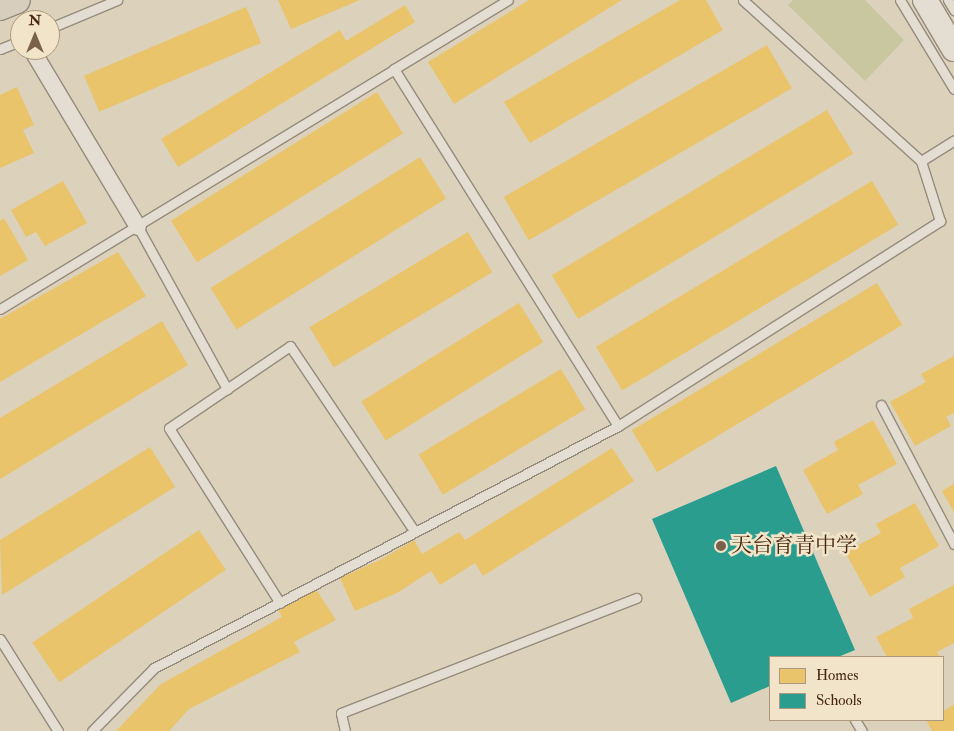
<!DOCTYPE html>
<html>
<head>
<meta charset="utf-8">
<style>
	body { margin:0 }
	#map { position:relative; width:954px; height:731px; overflow:hidden; background:#dcd1ba; font-family:"IM FELL Double Pica","Noto Serif SC",serif }
	div>[style] { position:absolute }
	.green>* { inset:0; background:#c8c79f }
	.homes>* { inset:0; background:#e9c46a; transform-origin:0 0 }
	.schools>* { inset:0; background:#2a9d8f }
	.roads { filter:drop-shadow(1px 0 #968b7c) drop-shadow(-1px 0 #968b7c) drop-shadow(0 1px #968b7c) drop-shadow(0 -1px #968b7c) }
	.lane>* { height:9px; margin:-4.5px; padding:0 4.5px; transform-origin:4.5px; border-radius:4.5px; background:#e3ddd2 }
	.street>* { height:16px; margin:-8px; padding:0 8px; transform-origin:8px; border-radius:8px; background:#e3ddd2 }
	.secondary>* { height:24px; margin:-12px; padding:0 12px; transform-origin:12px; border-radius:12px; background:#e3ddd2 }
	.primary>* { height:26px; margin:-13px; padding:0 13px; transform-origin:13px; border-radius:13px; background:#d7cebd }
	.dots>* { width:14px; height:14px; translate:-50% -50%; box-sizing:border-box; border:2px solid #f2e4c8; border-radius:50% }
	span { translate:-50% -50%; white-space:nowrap; text-align:center; line-height:1.15; -webkit-text-stroke:5px #f2e4c8; paint-order:stroke }
	.poi-label { font-size:21px; color:#452510 }
	.left { translate:0 -50%; text-align:left }
	.legend { position:absolute; left:769px; top:656px; width:175px; height:65px; box-sizing:border-box; background:#f2e4c8; border:1px solid #ad987e; margin:0; padding:6px 9px; list-style:none; font-size:15px; color:#452510 }
	.legend li { display:flex; align-items:center; gap:10px; height:25px }
	.legend b { width:25px; border:1px solid #ad987e }
	.north { position:absolute; left:10px; top:10px; width:50px; height:50px; box-sizing:border-box; background:#f2e4c8; border:1px solid #ad987e; border-radius:50%; rotate:0deg; font-size:14px; font-weight:700; line-height:20px; text-align:center; color:#452510 }
	.north::after { content:''; display:block; margin:auto; width:18px; height:22px; background:#7a614c; clip-path:polygon(50% 0,100% 100%,50% 72%,0 100%) }
</style>
</head>
<body>
<div id="map">
	<div class="green">
		<div style="clip-path:polygon(793px 0,865px 0,904px 40px,865px 81px,788px 5px)"></div>
	</div>
	<div class="homes">
		<div style="clip-path:polygon(278px 0,360px 0,291px 29px)"></div>
		<div style="clip-path:polygon(529px 0,622px 0,454px 104px,428px 62px)"></div>
		<div style="clip-path:polygon(680px 0,706px 0,723px 30px,530px 143px,504px 102px)"></div>
		<div style="clip-path:polygon(405px 5px,415px 22px,178px 167px,161px 139px,340px 30px,346px 41px)"></div>
		<div style="left:246px;top:7px;width:39px;height:176px;rotate:67deg"></div>
		<div style="left:767px;top:45px;width:50px;height:304px;rotate:60deg"></div>
		<div style="clip-path:polygon(17px 87px,34px 125px,23px 130px,34px 153px,0 168px,0 95px)"></div>
		<div style="left:377px;top:92px;width:49px;height:243px;rotate:58deg"></div>
		<div style="left:827px;top:110px;width:51px;height:321px;rotate:59deg"></div>
		<div style="left:420px;top:157px;width:49px;height:247px;rotate:58deg"></div>
		<div style="clip-path:polygon(63px 181px,87px 223px,45px 246px,36px 232px,26px 237px,11px 210px)"></div>
		<div style="left:872px;top:181px;width:51px;height:322px;rotate:59deg"></div>
		<div style="clip-path:polygon(4px 218px,28px 260px,0 276px,0 221px)"></div>
		<div style="left:468px;top:232px;width:47px;height:185px;rotate:59deg"></div>
		<div style="clip-path:polygon(118px 252px,146px 296px,0 382px,0 319px)"></div>
		<div style="left:877px;top:283px;width:49px;height:286px;rotate:59deg"></div>
		<div style="left:519px;top:303px;width:46px;height:186px;rotate:58deg"></div>
		<div style="clip-path:polygon(162px 321px,188px 365px,0 479px,0 418px)"></div>
		<div style="clip-path:polygon(954px 356px,954px 413px,946px 417px,951px 426px,915px 446px,890px 402px,926px 382px,921px 374px)"></div>
		<div style="left:561px;top:369px;width:47px;height:166px;rotate:59deg"></div>
		<div style="clip-path:polygon(873px 420px,897px 464px,858px 485px,863px 494px,827px 514px,803px 470px,838px 450px,834px 442px)"></div>
		<div style="clip-path:polygon(150px 447px,175px 487px,2px 595px,0 540px)"></div>
		<div style="clip-path:polygon(612px 448px,634px 481px,483px 576px,475px 563px,440px 585px,431px 571px,397px 593px,355px 611px,340px 578px,382px 559px,414px 540px,422px 554px,459px 532px,465px 540px)"></div>
		<div style="clip-path:polygon(954px 484px,954px 512px,942px 491px)"></div>
		<div style="clip-path:polygon(915px 503px,939px 546px,900px 568px,905px 577px,870px 597px,845px 552px,881px 533px,876px 524px)"></div>
		<div style="left:199px;top:530px;width:48px;height:201px;rotate:56deg"></div>
		<div style="clip-path:polygon(312px 583px,336px 620px,294px 642px,300px 652px,189px 709px,169px 731px,116px 731px,161px 684px,282px 617px,275px 604px)"></div>
		<div style="clip-path:polygon(954px 585px,954px 643px,937px 652px,940px 657px,887px 657px,876px 637px,913px 618px,909px 609px)"></div>
		<div style="clip-path:polygon(954px 705px,954px 731px,932px 731px,926px 720px,943px 720px,943px 711px)"></div>
	</div>
	<div class="schools">
		<div style="clip-path:polygon(776px 466px,855px 650px,838px 657px,770px 657px,770px 686px,731px 703px,652px 519px)"></div>
	</div>
	<div class="roads">
		<div class="lane">
			<div style="left:900px;top:0;width:104px;rotate:58.8deg"></div>
			<div style="left:948px;top:0;width:12px;rotate:59deg"></div>
			<div style="left:50px;top:28px;width:73px;rotate:-22.7deg"></div>
			<div style="left:0;top:49px;width:22px;rotate:-22deg"></div>
			<div style="left:394px;top:69px;width:133px;rotate:-31.2deg"></div>
			<div style="left:921px;top:161px;width:39px;rotate:-32deg"></div>
			<div style="left:138px;top:227px;width:185px;rotate:61.2deg"></div>
			<div style="left:0;top:309px;width:461px;rotate:-31.3deg"></div>
			<div style="left:394px;top:69px;width:421px;rotate:57.9deg"></div>
			<div style="left:881px;top:405px;width:157px;rotate:62.3deg"></div>
			<div style="left:280px;top:603px;width:207px;rotate:-122.4deg"></div>
			<div style="left:169px;top:428px;width:146px;rotate:-34.1deg"></div>
			<div style="left:290px;top:346px;width:224px;rotate:56.1deg"></div>
			<div style="left:0;top:639px;width:109px;rotate:57.8deg"></div>
			<div style="left:855px;top:720px;width:13px;rotate:58deg"></div>
			<div style="left:92px;top:731px;width:88px;rotate:-45.5deg"></div>
			<div style="left:154px;top:668px;width:523px;rotate:-27.54deg"></div>
			<div style="left:618px;top:426px;width:382px;rotate:-32.5deg"></div>
			<div style="left:940px;top:221px;width:63px;rotate:-107.6deg"></div>
			<div style="left:921px;top:161px;width:240px;rotate:-137.9deg"></div>
			<div style="left:345px;top:731px;width:18px;rotate:-103deg"></div>
			<div style="left:341px;top:713px;width:317px;rotate:-21.3deg"></div>
		</div>
		<div class="street">
			<div style="left:32px;top:50px;width:206px;rotate:59.1deg"></div>
		</div>
		<div class="secondary">
			<div style="left:925px;top:0;width:57px;rotate:59.4deg"></div>
		</div>
		<div class="primary">
			<div style="left:0;top:7px;width:18px;rotate:-22deg"></div>
		</div>
	</div>
	<div class="dots">
		<div style="left:721px;top:546px;background:#7a614c"></div>
	</div>
	<div class="poi-label">
		<span class="left" style="left:731px;top:546px">天台育青中学</span>
	</div>
	<ul class="legend">
	<li><b style="height:14px;background:#e9c46a"></b>Homes</li>
	<li><b style="height:14px;background:#2a9d8f"></b>Schools</li>
	</ul>
	<div class="north">N</div>
</div>
</body>
</html>
